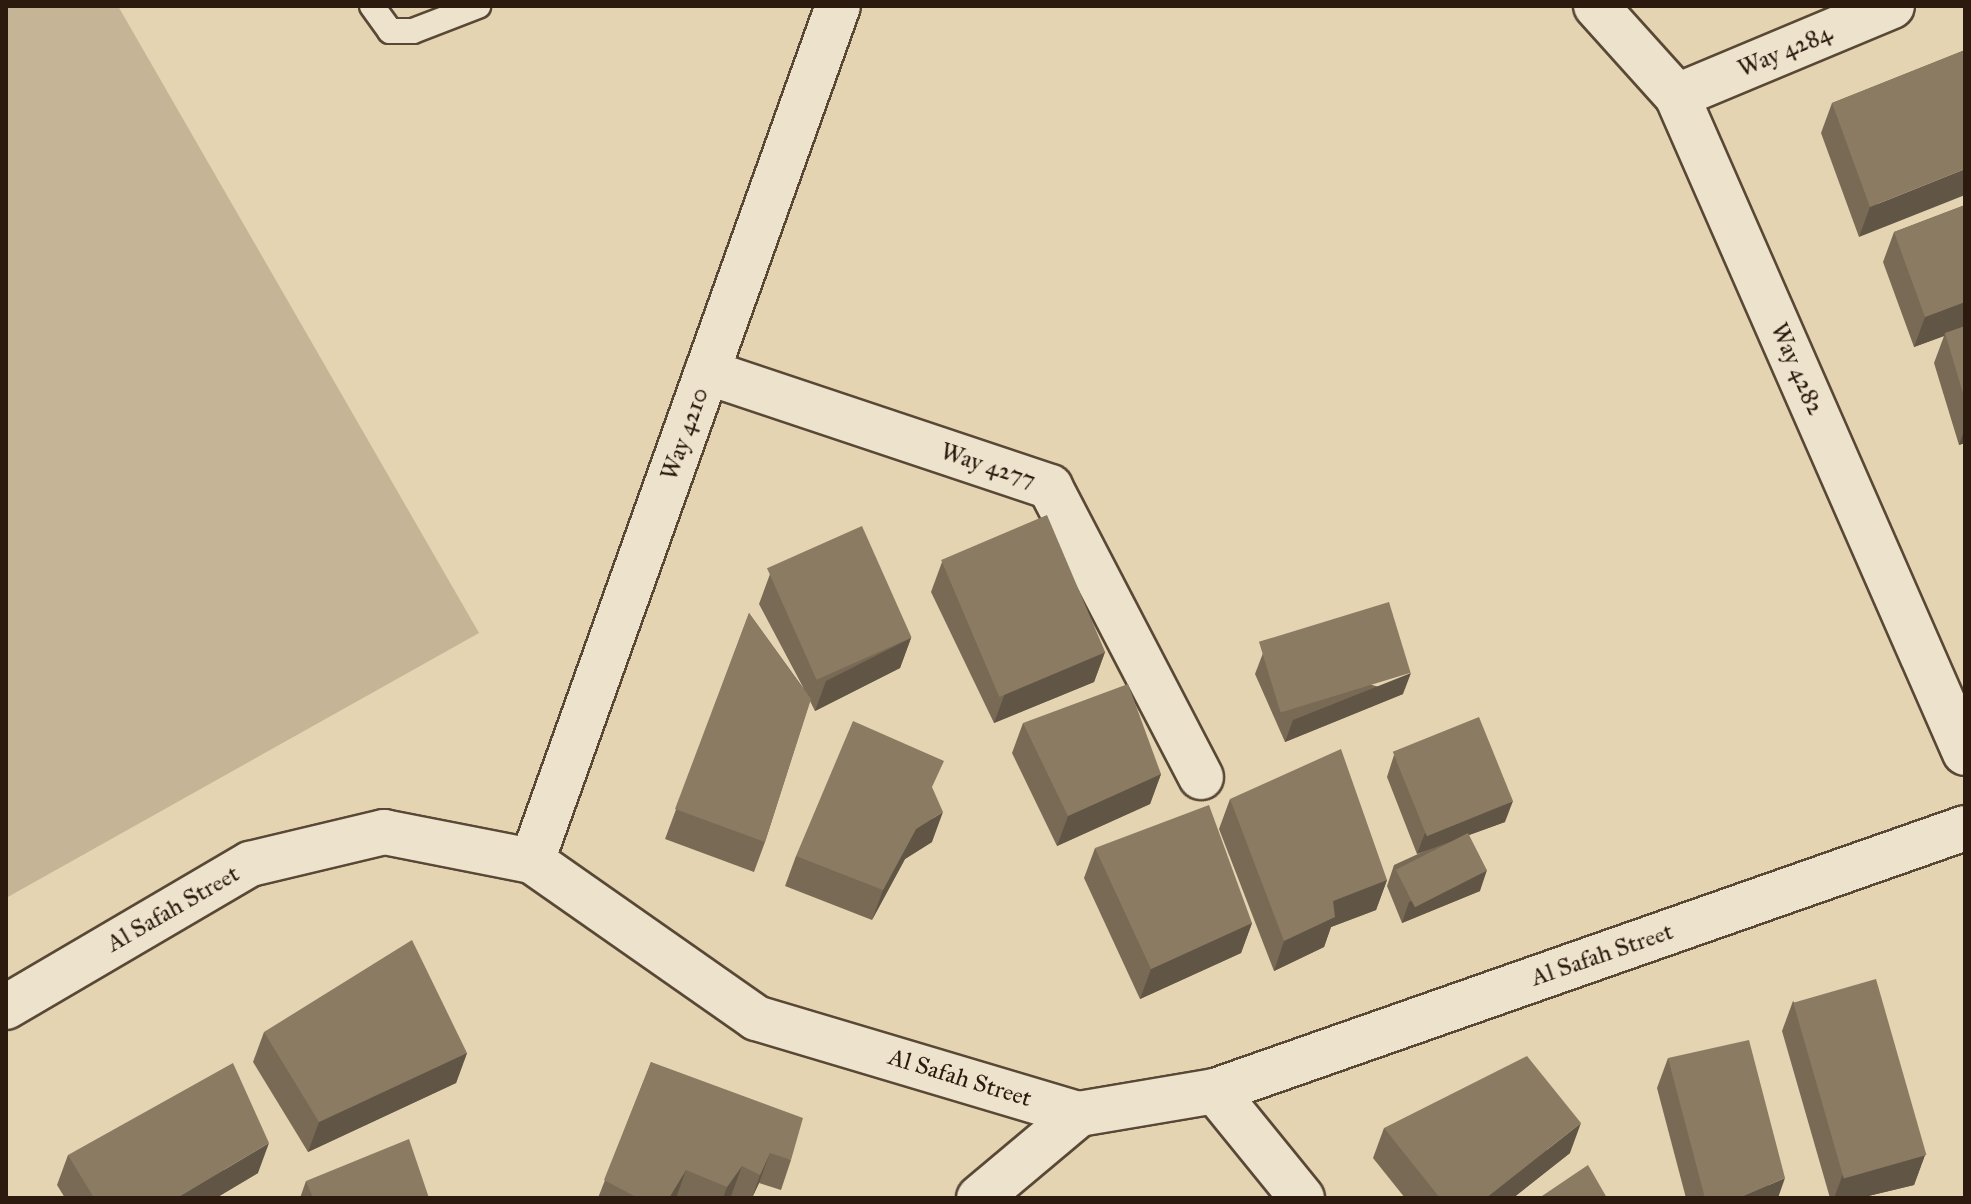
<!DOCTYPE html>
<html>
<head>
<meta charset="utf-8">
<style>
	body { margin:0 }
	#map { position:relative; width:1971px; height:1204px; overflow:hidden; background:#e4d4b2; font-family:"IM FELL Great Primer",serif }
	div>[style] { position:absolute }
	.green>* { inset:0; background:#c5b496 }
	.roads { filter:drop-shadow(2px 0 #594836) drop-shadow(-2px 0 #594836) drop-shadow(0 2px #594836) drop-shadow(0 -2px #594836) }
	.service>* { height:24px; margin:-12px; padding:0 12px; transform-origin:12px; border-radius:12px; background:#ede3cd }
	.minor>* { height:44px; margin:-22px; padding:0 22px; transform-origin:22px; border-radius:22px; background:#ede3cd }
	.tertiary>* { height:44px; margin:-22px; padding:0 22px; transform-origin:22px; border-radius:22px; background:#ede3cd }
	.wall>* { inset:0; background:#786a55 }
	.shaded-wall>* { inset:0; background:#615645 }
	.building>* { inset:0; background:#8b7b63; transform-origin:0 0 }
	span { translate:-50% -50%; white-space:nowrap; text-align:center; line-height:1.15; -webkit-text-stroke:7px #ede3cd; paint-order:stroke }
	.street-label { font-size:24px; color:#2b1a0d }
	.frame { position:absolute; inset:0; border:8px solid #2b1a0d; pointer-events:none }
</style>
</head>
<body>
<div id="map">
	<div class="green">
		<div style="clip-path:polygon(6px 6px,118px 6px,479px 633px,6px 898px)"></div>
	</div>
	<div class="roads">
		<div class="service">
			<div style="left:372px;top:6px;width:31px;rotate:54deg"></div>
			<div style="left:390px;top:31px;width:23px"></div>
			<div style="left:413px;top:31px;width:70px;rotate:-21deg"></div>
		</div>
		<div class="minor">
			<div style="left:1596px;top:6px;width:121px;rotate:48deg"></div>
			<div style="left:1677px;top:96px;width:717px;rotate:66.33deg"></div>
			<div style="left:1677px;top:96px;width:233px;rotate:-22.7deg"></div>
			<div style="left:707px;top:372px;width:362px;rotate:18.5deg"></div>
			<div style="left:1050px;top:487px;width:327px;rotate:62.5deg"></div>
			<div style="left:532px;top:861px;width:908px;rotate:-70.31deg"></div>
			<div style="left:1215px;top:1091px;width:138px;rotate:50.9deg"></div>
			<div style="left:979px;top:1198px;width:131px;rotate:-40deg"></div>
		</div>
		<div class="tertiary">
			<div style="left:6px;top:1007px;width:283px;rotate:-30.4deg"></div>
			<div style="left:250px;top:864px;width:138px;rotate:-13.4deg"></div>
			<div style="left:384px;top:832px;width:151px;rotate:11.1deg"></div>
			<div style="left:532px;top:861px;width:274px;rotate:35deg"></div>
			<div style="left:756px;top:1018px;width:337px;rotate:16.6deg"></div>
			<div style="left:1079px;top:1114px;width:138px;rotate:-9.6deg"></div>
			<div style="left:1215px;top:1091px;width:795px;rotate:-19.32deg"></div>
		</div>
	</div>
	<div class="wall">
		<div style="clip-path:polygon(1965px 50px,1859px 237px,1821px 133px,1832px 103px)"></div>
		<div style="clip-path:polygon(1965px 205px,1965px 443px,1959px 445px,1934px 363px,1944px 336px,1914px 347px,1883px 262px,1894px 232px)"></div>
		<div style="clip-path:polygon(942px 562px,1105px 652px,1094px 682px,994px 723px,931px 592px)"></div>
		<div style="clip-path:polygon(770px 574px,911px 638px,900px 668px,815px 711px,810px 701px,765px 842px,754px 872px,665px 839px,749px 613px,804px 689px,759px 604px)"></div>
		<div style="clip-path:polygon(1263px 653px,1403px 694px,1285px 742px,1255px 674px)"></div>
		<div style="clip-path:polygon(1023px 723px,1161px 774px,1150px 804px,1057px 846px,1012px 753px)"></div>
		<div style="clip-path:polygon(1394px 755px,1505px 822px,1469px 835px,1480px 891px,1402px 923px,1387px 886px,1394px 865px,1429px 849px,1417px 854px,1387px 777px)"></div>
		<div style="clip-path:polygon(933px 790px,932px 842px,905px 859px,872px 920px,785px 886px,796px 856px)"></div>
		<div style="clip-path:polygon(1230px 799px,1387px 880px,1376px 910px,1331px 927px,1324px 947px,1274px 971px,1219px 829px)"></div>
		<div style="clip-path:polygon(1095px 848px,1252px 923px,1241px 953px,1140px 999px,1084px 878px)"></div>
		<div style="clip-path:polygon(1793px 1001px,1925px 1155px,1914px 1185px,1860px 1198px,1830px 1198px,1782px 1031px)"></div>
		<div style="clip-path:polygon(264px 1032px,467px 1053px,456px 1083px,308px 1152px,253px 1062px)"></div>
		<div style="clip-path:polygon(1668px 1058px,1778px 1198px,1686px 1198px,1657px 1088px)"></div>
		<div style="clip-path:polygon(651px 1062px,791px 1160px,781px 1190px,759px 1183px,752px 1198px,735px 1198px,731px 1196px,730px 1198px,598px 1198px)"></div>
		<div style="clip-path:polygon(1384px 1128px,1570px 1153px,1513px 1198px,1405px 1198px,1373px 1158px)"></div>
		<div style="clip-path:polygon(68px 1155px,258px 1173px,216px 1198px,65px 1198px,57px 1185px)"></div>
		<div style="clip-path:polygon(306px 1181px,429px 1198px,300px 1198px)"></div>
	</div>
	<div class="shaded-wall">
		<div style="clip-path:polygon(1965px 169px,1965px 195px,1859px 237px,1870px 207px)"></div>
		<div style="clip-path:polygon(1965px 302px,1965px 328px,1945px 333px,1944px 336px,1914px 347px,1925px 317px)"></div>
		<div style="clip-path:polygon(1965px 428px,1965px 443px,1959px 445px)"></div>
		<div style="clip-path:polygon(911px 638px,900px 668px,815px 711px,826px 681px)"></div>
		<div style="clip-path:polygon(1105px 652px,1094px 682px,994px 723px,1005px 693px)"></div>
		<div style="clip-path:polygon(1411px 673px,1403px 694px,1285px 742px,1293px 720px)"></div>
		<div style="clip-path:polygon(1161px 774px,1150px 804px,1057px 846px,1068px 816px)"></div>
		<div style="clip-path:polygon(1513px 801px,1505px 822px,1417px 854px,1425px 833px)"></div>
		<div style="clip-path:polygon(943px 812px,932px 842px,905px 859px,872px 920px,883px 890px,916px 829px)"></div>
		<div style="clip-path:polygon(1487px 870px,1480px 891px,1402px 923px,1409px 902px)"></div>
		<div style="clip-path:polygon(1387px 880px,1376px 910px,1331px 927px,1324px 947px,1274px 971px,1284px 941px,1333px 901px)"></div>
		<div style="clip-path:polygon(1252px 923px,1241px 953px,1140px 999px,1151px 969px)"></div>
		<div style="clip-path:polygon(467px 1053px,456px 1083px,308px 1152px,319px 1122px)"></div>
		<div style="clip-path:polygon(1581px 1123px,1570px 1153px,1513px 1198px,1486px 1198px)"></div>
		<div style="clip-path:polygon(269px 1143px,258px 1173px,216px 1198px,177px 1198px)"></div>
		<div style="clip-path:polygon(770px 1153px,759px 1183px,752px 1198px,760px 1175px)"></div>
		<div style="clip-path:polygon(1925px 1155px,1914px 1185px,1860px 1198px,1834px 1198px,1843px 1174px)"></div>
		<div style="clip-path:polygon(742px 1166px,731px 1196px,730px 1198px,723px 1198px,727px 1187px)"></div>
		<div style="clip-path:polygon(686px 1170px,676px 1198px,669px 1198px)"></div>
		<div style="clip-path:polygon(1785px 1178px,1778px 1198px,1739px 1198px)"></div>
	</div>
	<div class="building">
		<div style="clip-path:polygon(1965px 50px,1965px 169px,1870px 207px,1832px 103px)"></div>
		<div style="clip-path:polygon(1965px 205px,1965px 302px,1925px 317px,1894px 232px)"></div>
		<div style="clip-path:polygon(1965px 326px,1965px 400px,1945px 333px)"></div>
		<div style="left:1047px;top:515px;width:149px;height:115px;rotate:67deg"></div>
		<div style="left:862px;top:526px;width:122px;height:104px;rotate:66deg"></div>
		<div style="left:1389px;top:602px;width:74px;height:136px;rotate:73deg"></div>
		<div style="clip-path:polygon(749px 613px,811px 699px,765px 842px,675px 809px)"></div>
		<div style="clip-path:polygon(1128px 684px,1161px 774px,1068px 816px,1023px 723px)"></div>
		<div style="left:1479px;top:717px;width:91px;height:93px;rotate:68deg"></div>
		<div style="clip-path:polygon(853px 721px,944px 761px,932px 787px,943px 812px,916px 829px,883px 890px,796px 856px)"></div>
		<div style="clip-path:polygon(1341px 749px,1387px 880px,1333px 901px,1335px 917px,1284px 941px,1230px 799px)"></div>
		<div style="clip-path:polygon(1209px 805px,1252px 923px,1151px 969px,1095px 848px)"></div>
		<div style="left:1468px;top:833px;width:42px;height:81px;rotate:63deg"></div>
		<div style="clip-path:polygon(412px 940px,467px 1053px,319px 1122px,264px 1032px)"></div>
		<div style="left:1876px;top:979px;width:183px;height:86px;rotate:74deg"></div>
		<div style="clip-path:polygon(1749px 1040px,1785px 1178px,1739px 1198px,1705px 1198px,1668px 1058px)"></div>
		<div style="clip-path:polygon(1527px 1056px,1581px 1123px,1486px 1198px,1440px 1198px,1384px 1128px)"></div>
		<div style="clip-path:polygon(651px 1062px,803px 1118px,791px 1160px,770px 1153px,760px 1175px,742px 1166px,727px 1187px,686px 1170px,669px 1198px,638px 1198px,604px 1180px)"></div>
		<div style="clip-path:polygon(233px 1063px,269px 1143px,177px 1198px,94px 1198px,68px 1155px)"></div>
		<div style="clip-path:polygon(409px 1139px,429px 1198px,313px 1198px,306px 1181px)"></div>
		<div style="clip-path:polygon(1588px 1165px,1607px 1198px,1539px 1198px)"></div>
	</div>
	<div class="street-label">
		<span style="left:1785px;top:51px;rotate:-23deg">Way 4284</span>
		<span style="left:1797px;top:369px;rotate:66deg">Way 4282</span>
		<span style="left:685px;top:434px;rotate:-70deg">Way 4210</span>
		<span style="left:988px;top:466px;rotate:18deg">Way 4277</span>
		<span style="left:173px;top:909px;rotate:-30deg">Al Safah Street</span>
		<span style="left:1602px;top:955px;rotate:-19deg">Al Safah Street</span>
		<span style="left:960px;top:1078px;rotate:17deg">Al Safah Street</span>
	</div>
	<div class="frame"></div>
</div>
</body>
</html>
